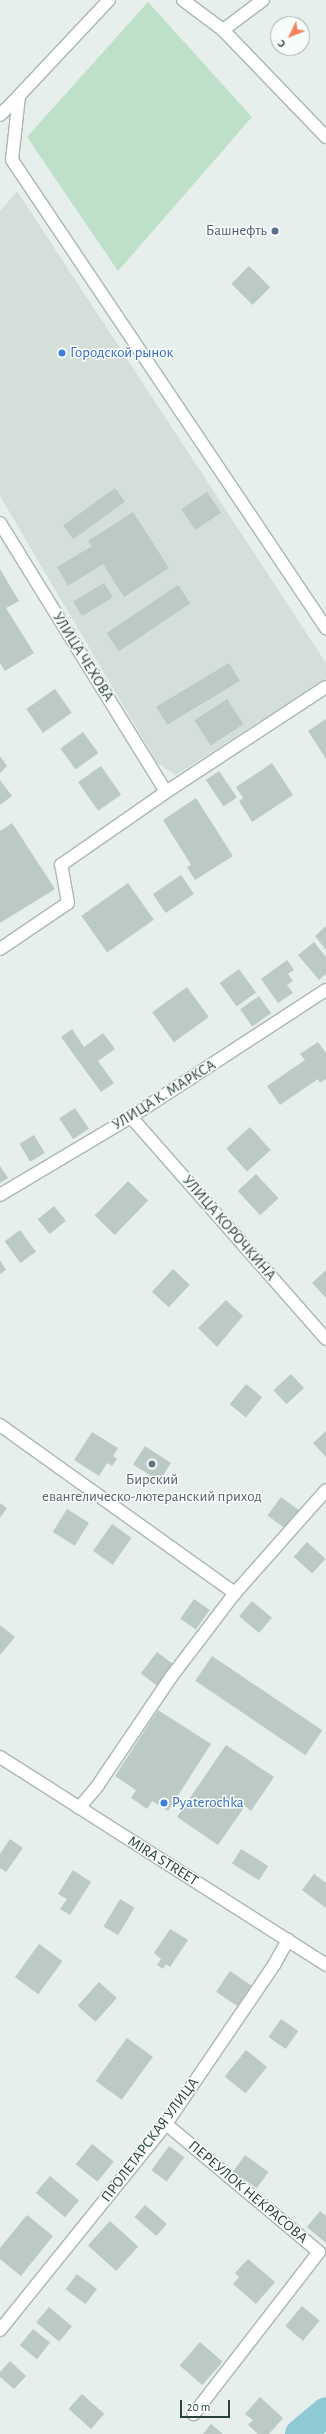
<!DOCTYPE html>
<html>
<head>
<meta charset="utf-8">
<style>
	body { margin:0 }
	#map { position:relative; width:326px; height:2434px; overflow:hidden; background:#e6efeb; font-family:"Alegreya Sans",sans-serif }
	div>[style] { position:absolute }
	.built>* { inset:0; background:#d4dfda }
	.green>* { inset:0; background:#bfe0c8 }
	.river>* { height:30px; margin:-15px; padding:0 15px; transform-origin:15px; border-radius:15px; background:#8ec9d4 }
	.building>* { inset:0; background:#bbcac4; transform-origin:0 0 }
	.roads { filter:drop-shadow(1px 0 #a8b8b2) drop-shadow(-1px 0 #a8b8b2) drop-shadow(0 1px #a8b8b2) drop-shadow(0 -1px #a8b8b2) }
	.street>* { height:12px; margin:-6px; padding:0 6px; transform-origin:6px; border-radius:6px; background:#fff }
	.secondary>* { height:12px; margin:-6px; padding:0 6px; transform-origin:6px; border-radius:6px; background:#fff }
	.dots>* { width:11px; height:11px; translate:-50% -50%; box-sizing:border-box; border:2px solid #f7fbf9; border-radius:50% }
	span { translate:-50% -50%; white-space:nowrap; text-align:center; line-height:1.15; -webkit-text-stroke:3px #f7fbf9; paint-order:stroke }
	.service-label { font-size:15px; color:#4e5e75 }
	.right { translate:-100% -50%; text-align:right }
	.shop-label { font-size:15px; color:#366cbe }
	.left { translate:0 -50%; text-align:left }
	.street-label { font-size:15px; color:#24423a }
	.worship-label { font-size:15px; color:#5b616d }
	.north { position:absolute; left:270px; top:16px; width:40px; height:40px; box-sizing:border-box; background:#f7fbf9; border:1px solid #a3b1ad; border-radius:50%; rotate:227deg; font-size:11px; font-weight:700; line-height:16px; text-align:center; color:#24423a }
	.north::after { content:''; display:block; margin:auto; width:14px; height:18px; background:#f4845f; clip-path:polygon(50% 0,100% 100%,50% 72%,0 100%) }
	.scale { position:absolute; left:180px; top:2400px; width:50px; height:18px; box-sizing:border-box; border:2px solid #24423a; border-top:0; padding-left:5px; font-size:12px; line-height:14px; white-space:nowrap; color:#24423a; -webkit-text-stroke:3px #f7fbf9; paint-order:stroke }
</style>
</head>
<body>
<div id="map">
	<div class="built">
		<div style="clip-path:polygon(17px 191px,326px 663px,326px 679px,176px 775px,157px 763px,0 496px,0 211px)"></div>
	</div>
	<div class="green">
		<div style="clip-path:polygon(148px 2px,252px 117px,118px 271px,27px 137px)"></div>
	</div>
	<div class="river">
		<div style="left:300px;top:2434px;width:34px;rotate:-40deg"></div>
	</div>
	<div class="building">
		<div style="left:249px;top:266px;width:30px;height:25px;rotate:45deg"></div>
		<div style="left:115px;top:488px;width:17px;height:64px;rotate:54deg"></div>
		<div style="left:207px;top:492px;width:25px;height:31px;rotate:56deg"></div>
		<div style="clip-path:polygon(133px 512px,169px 568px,124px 597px,103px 564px,68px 586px,57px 567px,92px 546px,88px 541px)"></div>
		<div style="clip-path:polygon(0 569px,19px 601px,6px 608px,34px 653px,5px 671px,0 663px)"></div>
		<div style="left:104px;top:583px;width:17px;height:36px;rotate:59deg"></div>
		<div style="left:178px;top:585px;width:22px;height:86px;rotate:56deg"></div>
		<div style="left:229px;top:663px;width:21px;height:85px;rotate:59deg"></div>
		<div style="left:55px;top:689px;width:29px;height:35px;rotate:55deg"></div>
		<div style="left:227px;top:699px;width:30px;height:39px;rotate:57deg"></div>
		<div style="clip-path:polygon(326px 719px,326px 759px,308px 731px)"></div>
		<div style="left:83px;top:732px;width:26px;height:28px;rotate:54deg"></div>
		<div style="clip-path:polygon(0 756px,7px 766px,0 773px)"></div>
		<div style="clip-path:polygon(272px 763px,293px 795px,252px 822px,239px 801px,243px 798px,236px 787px)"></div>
		<div style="left:101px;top:766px;width:35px;height:28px;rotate:55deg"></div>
		<div style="left:219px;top:771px;width:32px;height:16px;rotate:56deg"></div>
		<div style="clip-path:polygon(0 780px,12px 796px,0 805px)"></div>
		<div style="clip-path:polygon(196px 798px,233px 856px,195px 880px,187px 867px,191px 865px,163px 820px)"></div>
		<div style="clip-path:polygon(12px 823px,55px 889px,0 923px,0 831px)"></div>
		<div style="left:181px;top:875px;width:23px;height:34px;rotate:56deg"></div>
		<div style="left:128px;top:883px;width:45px;height:57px;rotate:55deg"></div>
		<div style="clip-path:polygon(326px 926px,326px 950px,315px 936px)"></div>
		<div style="clip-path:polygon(314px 942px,326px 957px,326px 974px,319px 980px,298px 955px)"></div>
		<div style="clip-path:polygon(287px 960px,294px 970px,288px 974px,293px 981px,287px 985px,293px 993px,278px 1003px,261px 979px)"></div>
		<div style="left:239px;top:969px;width:29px;height:24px;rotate:54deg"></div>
		<div style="left:187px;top:987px;width:37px;height:43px;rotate:54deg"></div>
		<div style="left:259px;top:996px;width:21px;height:23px;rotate:55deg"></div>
		<div style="clip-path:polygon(72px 1029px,84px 1047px,103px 1033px,115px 1049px,98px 1061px,114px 1083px,101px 1092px,61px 1037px)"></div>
		<div style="clip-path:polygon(318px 1042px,326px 1053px,326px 1079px,320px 1083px,318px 1079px,280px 1105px,267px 1086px,305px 1060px,300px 1054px)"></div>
		<div style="left:75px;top:1108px;width:25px;height:19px;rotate:56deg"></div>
		<div style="left:250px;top:1127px;width:31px;height:32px;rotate:48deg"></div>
		<div style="left:34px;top:1135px;width:21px;height:17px;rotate:59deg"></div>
		<div style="clip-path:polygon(0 1166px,8px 1178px,0 1183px)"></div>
		<div style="left:256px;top:1174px;width:33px;height:25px;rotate:47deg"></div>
		<div style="left:128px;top:1181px;width:28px;height:48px;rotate:44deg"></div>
		<div style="left:54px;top:1206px;width:19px;height:21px;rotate:51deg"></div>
		<div style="left:20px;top:1230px;width:27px;height:19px;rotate:54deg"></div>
		<div style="clip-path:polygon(0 1260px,6px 1270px,0 1274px)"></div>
		<div style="left:173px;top:1269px;width:23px;height:31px;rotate:43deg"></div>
		<div style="clip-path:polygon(326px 1270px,326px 1298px,312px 1283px)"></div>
		<div style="clip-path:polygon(226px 1300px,243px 1316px,217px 1347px,198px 1328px)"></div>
		<div style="left:291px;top:1374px;width:19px;height:24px;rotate:47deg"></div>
		<div style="left:246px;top:1384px;width:21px;height:26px;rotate:39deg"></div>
		<div style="clip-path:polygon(326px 1431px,326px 1457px,313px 1443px)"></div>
		<div style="clip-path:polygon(92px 1432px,118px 1448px,113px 1456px,117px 1459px,112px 1466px,107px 1463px,99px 1476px,74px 1460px)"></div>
		<div style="left:145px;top:1446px;width:31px;height:22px;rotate:33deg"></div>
		<div style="left:281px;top:1497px;width:22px;height:23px;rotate:36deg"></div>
		<div style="clip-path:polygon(0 1503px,7px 1508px,0 1518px)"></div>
		<div style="left:67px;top:1509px;width:26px;height:27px;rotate:32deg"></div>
		<div style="left:112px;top:1524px;width:24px;height:33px;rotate:35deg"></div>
		<div style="left:307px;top:1542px;width:25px;height:20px;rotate:42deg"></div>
		<div style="left:194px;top:1599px;width:19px;height:24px;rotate:35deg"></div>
		<div style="left:252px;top:1601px;width:26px;height:20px;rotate:40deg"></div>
		<div style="clip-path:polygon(0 1625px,15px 1637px,0 1655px)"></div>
		<div style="left:157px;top:1652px;width:20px;height:27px;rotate:37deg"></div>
		<div style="left:212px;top:1656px;width:133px;height:30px;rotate:34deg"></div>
		<div style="clip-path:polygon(158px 1710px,211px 1744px,168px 1811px,152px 1801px,147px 1809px,131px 1798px,136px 1790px,115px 1776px)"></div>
		<div style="clip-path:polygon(226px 1745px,274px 1777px,251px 1811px,245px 1806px,218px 1845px,177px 1817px)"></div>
		<div style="clip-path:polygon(10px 1839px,23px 1848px,6px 1872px,0 1868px,0 1854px)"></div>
		<div style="left:241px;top:1849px;width:32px;height:17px;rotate:32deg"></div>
		<div style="clip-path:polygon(73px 1870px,91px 1882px,70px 1915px,60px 1909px,67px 1899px,58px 1894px)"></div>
		<div style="clip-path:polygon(314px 1874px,326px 1883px,326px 1908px,302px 1890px)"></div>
		<div style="left:120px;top:1899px;width:17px;height:32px;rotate:31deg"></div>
		<div style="clip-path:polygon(170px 1929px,188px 1940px,170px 1967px,166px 1964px,163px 1969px,157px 1965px,161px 1959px,154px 1953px)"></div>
		<div style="left:39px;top:1944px;width:29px;height:41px;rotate:36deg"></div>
		<div style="left:230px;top:1971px;width:29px;height:25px;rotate:34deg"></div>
		<div style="left:99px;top:1982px;width:24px;height:32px;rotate:42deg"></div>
		<div style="left:281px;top:2019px;width:21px;height:22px;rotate:35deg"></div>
		<div style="left:127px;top:2038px;width:32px;height:53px;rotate:36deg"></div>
		<div style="left:246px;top:2050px;width:27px;height:34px;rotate:39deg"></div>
		<div style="left:92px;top:2144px;width:28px;height:26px;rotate:39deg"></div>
		<div style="left:169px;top:2146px;width:19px;height:30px;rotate:36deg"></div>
		<div style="left:245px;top:2155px;width:29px;height:20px;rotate:36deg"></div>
		<div style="left:50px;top:2176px;width:38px;height:22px;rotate:40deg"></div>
		<div style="left:145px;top:2205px;width:29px;height:16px;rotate:41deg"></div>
		<div style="clip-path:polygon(320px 2211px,326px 2216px,326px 2243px,307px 2227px)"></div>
		<div style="clip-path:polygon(27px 2215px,53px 2236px,21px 2276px,0 2259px,0 2248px)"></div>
		<div style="left:110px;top:2221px;width:38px;height:33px;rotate:42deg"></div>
		<div style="clip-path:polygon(248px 2259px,275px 2282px,256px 2304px,233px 2284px,239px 2277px,235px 2273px)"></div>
		<div style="left:77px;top:2274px;width:25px;height:19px;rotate:37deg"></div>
		<div style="left:302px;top:2306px;width:23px;height:26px;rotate:40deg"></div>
		<div style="left:49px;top:2307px;width:30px;height:20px;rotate:40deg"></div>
		<div style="left:33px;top:2329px;width:22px;height:21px;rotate:39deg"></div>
		<div style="left:200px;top:2342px;width:30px;height:31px;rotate:41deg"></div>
		<div style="clip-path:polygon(10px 2361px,26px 2376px,14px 2389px,0 2377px,0 2372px)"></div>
		<div style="left:82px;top:2394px;width:30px;height:20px;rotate:42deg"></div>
		<div style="clip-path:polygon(260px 2397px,283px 2418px,269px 2434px,258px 2434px,248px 2425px,253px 2420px,245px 2414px)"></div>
		<div style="clip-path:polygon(211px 2424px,223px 2434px,203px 2434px)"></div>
	</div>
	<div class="roads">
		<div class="street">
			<div style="left:109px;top:0;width:132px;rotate:133.2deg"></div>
			<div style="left:19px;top:96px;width:64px;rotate:96.2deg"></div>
			<div style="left:12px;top:160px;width:564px;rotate:56.14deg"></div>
			<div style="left:183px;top:0;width:50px;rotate:36.9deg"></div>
			<div style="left:223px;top:30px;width:149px;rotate:46.1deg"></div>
			<div style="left:223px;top:30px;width:50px;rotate:-36.9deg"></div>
			<div style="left:0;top:115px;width:27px;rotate:-45deg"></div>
			<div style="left:0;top:523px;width:316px;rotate:58.3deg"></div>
			<div style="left:166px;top:792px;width:191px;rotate:-33.3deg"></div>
			<div style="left:0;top:949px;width:82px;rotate:-34.1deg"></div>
			<div style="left:68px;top:903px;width:39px;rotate:-100deg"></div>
			<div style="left:61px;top:865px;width:128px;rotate:-34.8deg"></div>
			<div style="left:131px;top:1117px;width:295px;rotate:48.7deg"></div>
			<div style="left:0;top:1425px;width:289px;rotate:35.6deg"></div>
			<div style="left:79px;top:1808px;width:30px;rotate:-50deg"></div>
			<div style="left:98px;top:1785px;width:130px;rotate:-55.9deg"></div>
			<div style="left:171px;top:1677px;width:106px;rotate:-52.7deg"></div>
			<div style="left:235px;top:1593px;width:137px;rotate:-48.5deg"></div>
			<div style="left:166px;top:2124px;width:199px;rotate:39.9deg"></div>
			<div style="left:319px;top:2252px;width:205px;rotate:127.7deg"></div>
			<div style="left:0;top:2330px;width:265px;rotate:-51.1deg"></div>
			<div style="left:166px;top:2124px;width:192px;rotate:-55.8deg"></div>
			<div style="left:274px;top:1965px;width:29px;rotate:-61deg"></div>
		</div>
		<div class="secondary">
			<div style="left:0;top:1195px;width:152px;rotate:-30.8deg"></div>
			<div style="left:131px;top:1117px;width:233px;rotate:-33.1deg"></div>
			<div style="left:0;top:1757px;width:387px;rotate:32.5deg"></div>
		</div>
	</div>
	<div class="dots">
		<div style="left:275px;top:231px;background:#5c6f8a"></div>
		<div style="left:62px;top:353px;background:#3f7fe0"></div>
		<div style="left:152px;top:1464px;background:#6b7280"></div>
		<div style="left:164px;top:1803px;background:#3f7fe0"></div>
	</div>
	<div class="service-label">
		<span class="right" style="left:267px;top:231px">Башнефть</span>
	</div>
	<div class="shop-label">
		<span class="left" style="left:70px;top:353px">Городской рынок</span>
		<span class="left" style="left:172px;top:1803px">Pyaterochka</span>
	</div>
	<div class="street-label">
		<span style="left:83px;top:657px;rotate:58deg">УЛИЦА ЧЕХОВА</span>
		<span style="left:164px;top:1095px;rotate:-32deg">УЛИЦА К. МАРКСА</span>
		<span style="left:229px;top:1228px;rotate:49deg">УЛИЦА КОРОЧКИНА</span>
		<span style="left:163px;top:1861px;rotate:32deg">MIRA STREET</span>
		<span style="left:150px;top:2140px;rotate:-53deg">ПРОЛЕТАРСКАЯ УЛИЦА</span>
		<span style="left:248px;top:2192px;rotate:40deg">ПЕРЕУЛОК НЕКРАСОВА</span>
	</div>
	<div class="worship-label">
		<span style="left:152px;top:1488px">Бирский<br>евангелическо-лютеранский приход</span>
	</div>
	<div class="north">С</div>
	<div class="scale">20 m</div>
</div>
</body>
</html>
